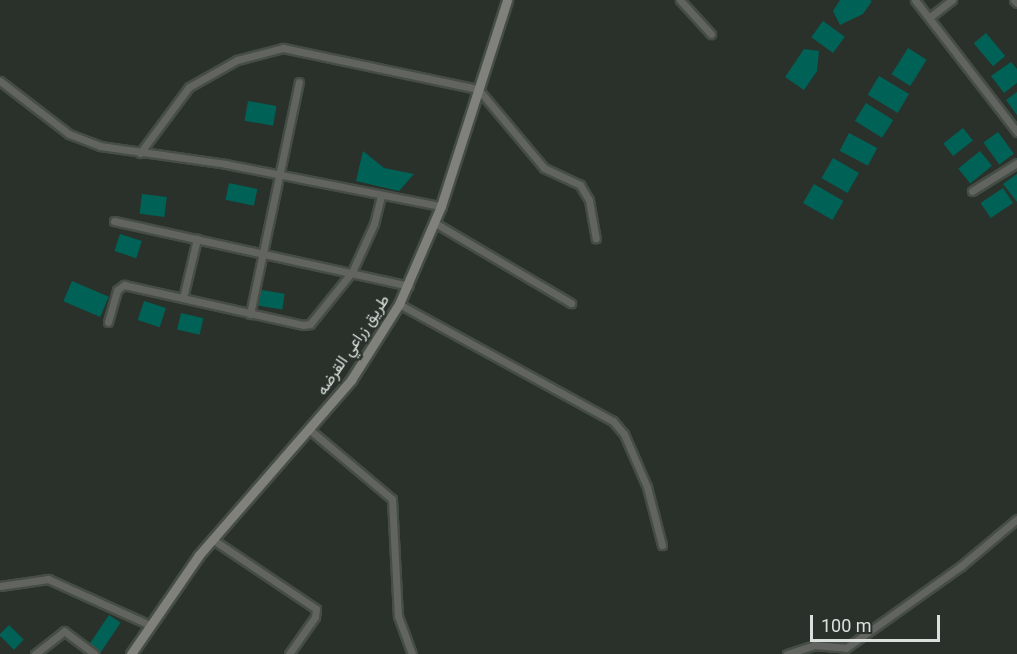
<!DOCTYPE html>
<html>
<head>
<meta charset="utf-8">
<style>
	body { margin:0 }
	#map { position:relative; width:1017px; height:654px; overflow:hidden; background:#29312a; font-family:Roboto,Vazirmatn,sans-serif }
	div>[style] { position:absolute }
	.building>* { inset:0; background:#006257; transform-origin:0 0 }
	.roads { filter:drop-shadow(2px 0 #454d46) drop-shadow(-2px 0 #454d46) drop-shadow(0 2px #454d46) drop-shadow(0 -2px #454d46) }
	.street>* { height:7px; margin:-3.5px; padding:0 3.5px; transform-origin:3.5px; border-radius:3.5px; background:#62645f }
	.secondary>* { height:9px; margin:-4.5px; padding:0 4.5px; transform-origin:4.5px; border-radius:4.5px; background:#7f817a }
	span { translate:-50% -50%; white-space:nowrap; text-align:center; line-height:1.15; -webkit-text-stroke:4.5px #29312a; paint-order:stroke }
	.street-label { font-size:16px; color:#dbe0dc }
	.scale { position:absolute; left:810px; top:615px; width:130px; height:27px; box-sizing:border-box; border:3px solid #dbe0dc; border-top:0; padding-left:8px; font-size:18px; line-height:21px; white-space:nowrap; color:#dbe0dc; -webkit-text-stroke:4px #29312a; paint-order:stroke }
</style>
</head>
<body>
<div id="map">
	<div class="building">
		<div style="clip-path:polygon(840px 0,870px 0,872px 1px,863px 14px,840px 25px,833px 11px)"></div>
		<div style="left:823px;top:21px;width:27px;height:20px;rotate:36deg"></div>
		<div style="left:986px;top:33px;width:30px;height:16px;rotate:50deg"></div>
		<div style="left:908px;top:48px;width:22px;height:31px;rotate:32deg"></div>
		<div style="clip-path:polygon(804px 49px,819px 51px,817px 71px,804px 90px,785px 77px)"></div>
		<div style="clip-path:polygon(1011px 62px,1017px 69px,1017px 83px,1004px 93px,991px 76px)"></div>
		<div style="left:879px;top:76px;width:35px;height:22px;rotate:31deg"></div>
		<div style="clip-path:polygon(1017px 92px,1017px 115px,1006px 100px)"></div>
		<div style="left:248px;top:101px;width:29px;height:20px;rotate:10deg"></div>
		<div style="left:866px;top:103px;width:32px;height:21px;rotate:32deg"></div>
		<div style="left:963px;top:128px;width:16px;height:25px;rotate:52deg"></div>
		<div style="left:998px;top:132px;width:27px;height:18px;rotate:54deg"></div>
		<div style="left:849px;top:133px;width:32px;height:20px;rotate:28deg"></div>
		<div style="clip-path:polygon(363px 151px,384px 168px,414px 174px,399px 191px,356px 181px)"></div>
		<div style="left:980px;top:151px;width:19px;height:28px;rotate:51deg"></div>
		<div style="left:833px;top:158px;width:30px;height:23px;rotate:30deg"></div>
		<div style="clip-path:polygon(1017px 174px,1017px 202px,1003px 184px)"></div>
		<div style="left:229px;top:183px;width:29px;height:17px;rotate:12deg"></div>
		<div style="left:814px;top:184px;width:34px;height:22px;rotate:30deg"></div>
		<div style="left:1003px;top:188px;width:18px;height:27px;rotate:56deg"></div>
		<div style="left:142px;top:194px;width:25px;height:20px;rotate:7deg"></div>
		<div style="left:120px;top:234px;width:23px;height:18px;rotate:18deg"></div>
		<div style="left:72px;top:281px;width:40px;height:22px;rotate:23deg"></div>
		<div style="left:261px;top:290px;width:24px;height:16px;rotate:9deg"></div>
		<div style="left:144px;top:301px;width:23px;height:20px;rotate:18deg"></div>
		<div style="left:181px;top:313px;width:23px;height:17px;rotate:13deg"></div>
		<div style="left:109px;top:615px;width:14px;height:38px;rotate:34deg"></div>
		<div style="left:9px;top:625px;width:21px;height:14px;rotate:45deg"></div>
	</div>
	<div class="roads">
		<div class="street">
			<div style="left:680px;top:0;width:46px;rotate:47.6deg"></div>
			<div style="left:915px;top:0;width:167px;rotate:52.3deg"></div>
			<div style="left:1014px;top:0;width:4px;rotate:45deg"></div>
			<div style="left:930px;top:17px;width:28px;rotate:-38deg"></div>
			<div style="left:0;top:81px;width:87px;rotate:37.5deg"></div>
			<div style="left:69px;top:134px;width:33px;rotate:21deg"></div>
			<div style="left:100px;top:146px;width:127px;rotate:8.1deg"></div>
			<div style="left:226px;top:164px;width:219px;rotate:11.1deg"></div>
			<div style="left:140px;top:153px;width:82px;rotate:-53.4deg"></div>
			<div style="left:189px;top:87px;width:55px;rotate:-29.4deg"></div>
			<div style="left:237px;top:60px;width:48px;rotate:-14.6deg"></div>
			<div style="left:283px;top:48px;width:199px;rotate:11.9deg"></div>
			<div style="left:478px;top:89px;width:103px;rotate:50.1deg"></div>
			<div style="left:544px;top:168px;width:40px;rotate:25deg"></div>
			<div style="left:580px;top:185px;width:17px;rotate:59deg"></div>
			<div style="left:589px;top:200px;width:39px;rotate:80deg"></div>
			<div style="left:972px;top:191px;width:53px;rotate:-31.9deg"></div>
			<div style="left:114px;top:221px;width:302px;rotate:12.4deg"></div>
			<div style="left:435px;top:223px;width:158px;rotate:30.5deg"></div>
			<div style="left:183px;top:298px;width:61px;rotate:-76.7deg"></div>
			<div style="left:399px;top:304px;width:244px;rotate:28.7deg"></div>
			<div style="left:613px;top:421px;width:17px;rotate:50deg"></div>
			<div style="left:624px;top:434px;width:58px;rotate:66.5deg"></div>
			<div style="left:647px;top:487px;width:60px;rotate:75.5deg"></div>
			<div style="left:250px;top:314px;width:237px;rotate:-78.1deg"></div>
			<div style="left:108px;top:322px;width:33px;rotate:-74deg"></div>
			<div style="left:117px;top:290px;width:9px;rotate:-36deg"></div>
			<div style="left:124px;top:285px;width:183px;rotate:12.6deg"></div>
			<div style="left:303px;top:325px;width:7px;rotate:-8deg"></div>
			<div style="left:310px;top:324px;width:67px;rotate:-51.1deg"></div>
			<div style="left:352px;top:272px;width:53px;rotate:-65.4deg"></div>
			<div style="left:374px;top:224px;width:30px;rotate:-76deg"></div>
			<div style="left:310px;top:430px;width:107px;rotate:40.1deg"></div>
			<div style="left:392px;top:499px;width:117px;rotate:87.1deg"></div>
			<div style="left:398px;top:616px;width:40px;rotate:69.8deg"></div>
			<div style="left:212px;top:539px;width:125px;rotate:33.9deg"></div>
			<div style="left:316px;top:609px;width:8px;rotate:97deg"></div>
			<div style="left:315px;top:617px;width:45px;rotate:125.1deg"></div>
			<div style="left:0;top:586px;width:49px;rotate:-8.3deg"></div>
			<div style="left:48px;top:579px;width:112px;rotate:24.3deg"></div>
			<div style="left:35px;top:654px;width:37px;rotate:-38deg"></div>
			<div style="left:64px;top:631px;width:38px;rotate:37deg"></div>
			<div style="left:787px;top:654px;width:28px;rotate:-18deg"></div>
			<div style="left:814px;top:645px;width:32px;rotate:5deg"></div>
			<div style="left:846px;top:648px;width:141px;rotate:-35.5deg"></div>
			<div style="left:961px;top:566px;width:73px;rotate:-40deg"></div>
		</div>
		<div class="secondary">
			<div style="left:131px;top:654px;width:120px;rotate:-55.5deg"></div>
			<div style="left:199px;top:555px;width:232px;rotate:-49deg"></div>
			<div style="left:351px;top:380px;width:90px;rotate:-57.7deg"></div>
			<div style="left:399px;top:304px;width:107px;rotate:-66.8deg"></div>
			<div style="left:441px;top:206px;width:216px;rotate:-72.2deg"></div>
		</div>
	</div>
	<div class="street-label">
		<span style="left:353px;top:345px;rotate:-56deg">طريق زراعي القرضه</span>
	</div>
	<div class="scale">100 m</div>
</div>
</body>
</html>
